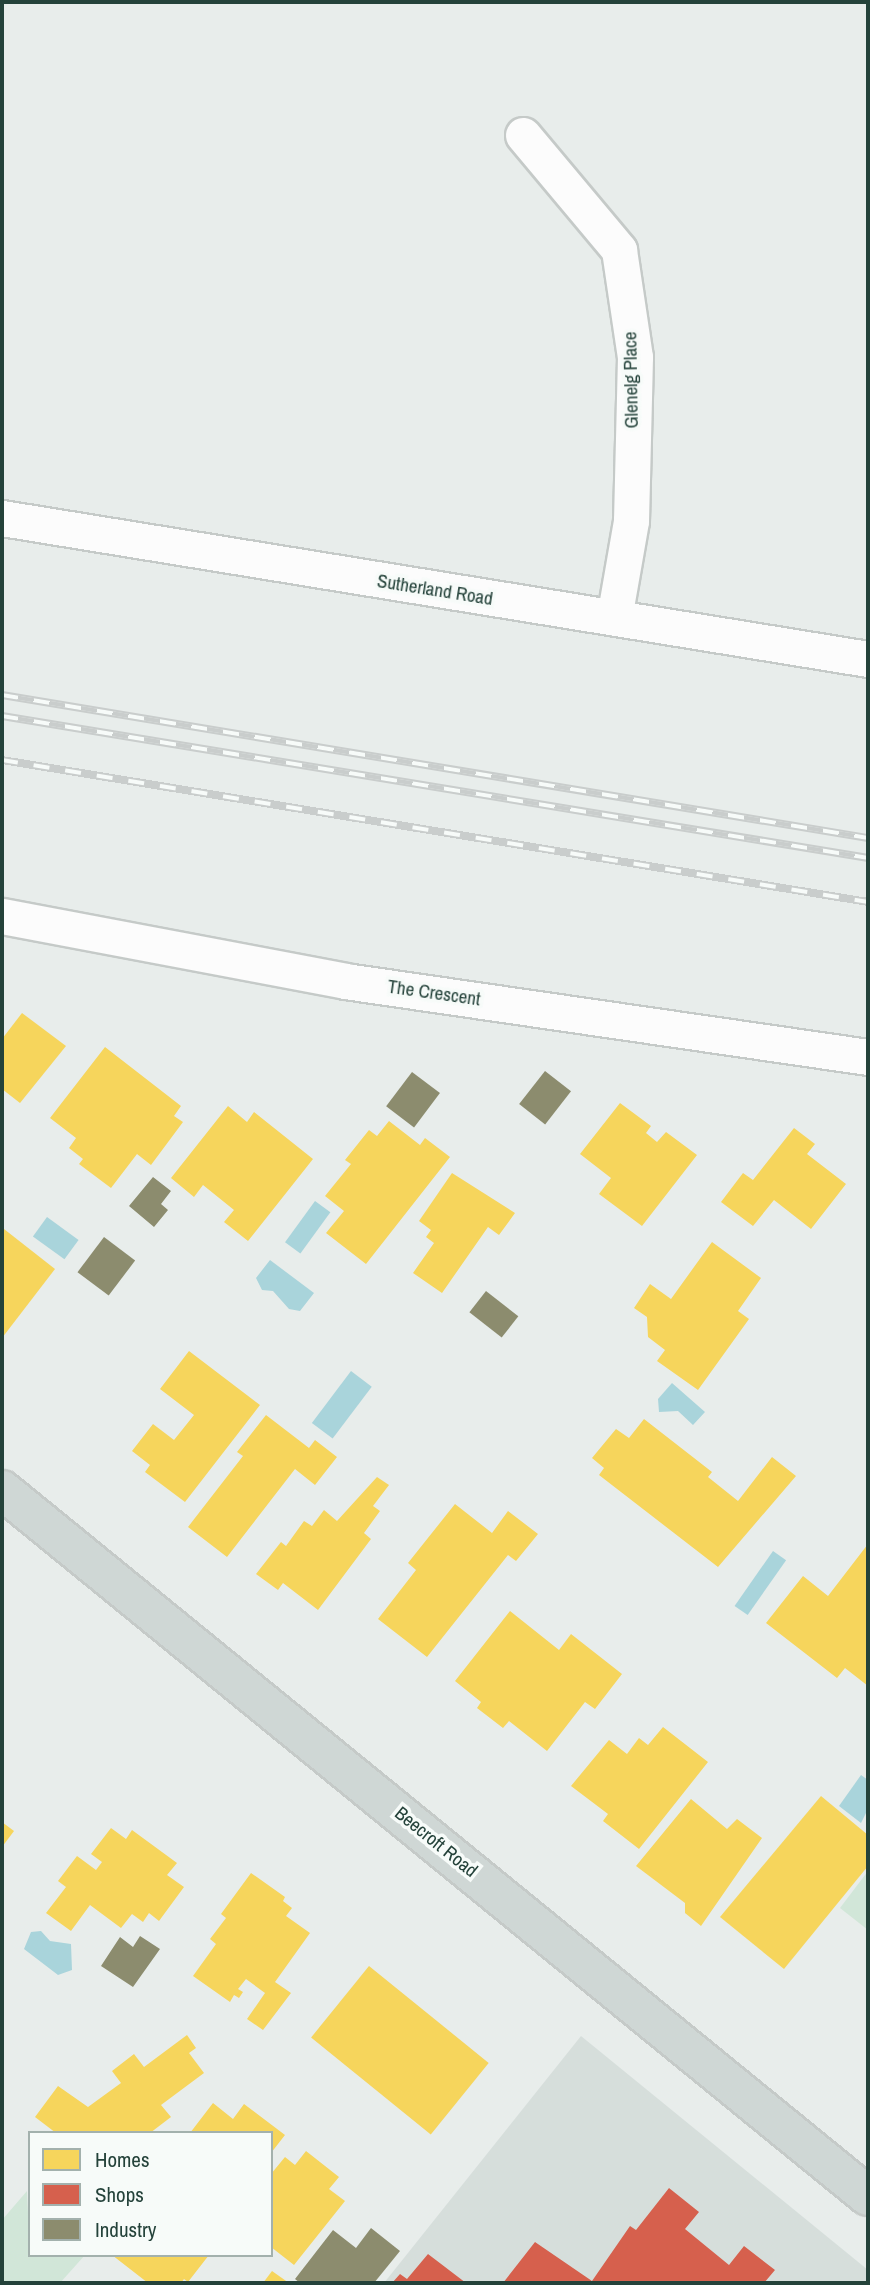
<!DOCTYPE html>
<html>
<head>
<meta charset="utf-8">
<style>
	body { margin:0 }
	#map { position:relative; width:870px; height:2285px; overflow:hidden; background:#e8edeb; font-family:"Archivo Narrow",sans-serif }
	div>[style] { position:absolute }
	.built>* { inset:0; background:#d6dedb }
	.green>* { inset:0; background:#d1e6d8 }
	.water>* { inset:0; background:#a9d4db; transform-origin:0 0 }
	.homes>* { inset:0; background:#f6d55c; transform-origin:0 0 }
	.shops>* { inset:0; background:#d6604d }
	.industry>* { inset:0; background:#8c8c6e; transform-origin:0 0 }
	.roads { filter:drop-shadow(2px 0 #c5cac8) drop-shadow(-2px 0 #c5cac8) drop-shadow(0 2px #c5cac8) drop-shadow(0 -2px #c5cac8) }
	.minor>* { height:35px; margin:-17.5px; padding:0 17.5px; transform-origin:17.5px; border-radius:17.5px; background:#fcfcfc }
	.primary>* { height:38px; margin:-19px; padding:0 19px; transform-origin:19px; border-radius:19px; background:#cfd7d5 }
	.rail>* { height:8px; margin-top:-4px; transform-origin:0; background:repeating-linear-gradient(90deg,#f7fbf9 0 16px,#c9cdcc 0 32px); box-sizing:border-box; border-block:2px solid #c9cdcc }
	span { translate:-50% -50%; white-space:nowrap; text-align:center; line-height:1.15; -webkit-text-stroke:7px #f7fbf9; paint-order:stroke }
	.street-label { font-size:19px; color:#24423a }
	.frame { position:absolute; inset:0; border:4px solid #24423a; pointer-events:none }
	.legend { position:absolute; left:28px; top:2131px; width:245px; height:126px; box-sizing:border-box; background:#f7fbf9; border:2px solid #a3b1ad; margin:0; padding:9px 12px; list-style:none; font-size:21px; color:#24423a }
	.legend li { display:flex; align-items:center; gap:14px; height:35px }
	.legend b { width:35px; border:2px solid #a3b1ad }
</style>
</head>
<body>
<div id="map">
	<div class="built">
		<div style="clip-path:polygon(581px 2036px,868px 2270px,868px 2283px,384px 2283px)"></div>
	</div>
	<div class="green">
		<div style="clip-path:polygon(868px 1871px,868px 1930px,840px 1908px)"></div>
		<div style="clip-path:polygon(27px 2191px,30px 2255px,85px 2255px,60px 2283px,2px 2283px,2px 2220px)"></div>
	</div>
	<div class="water">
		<div style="left:315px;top:1201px;width:19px;height:51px;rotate:36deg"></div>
		<div style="left:47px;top:1217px;width:39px;height:24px;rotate:36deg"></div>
		<div style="clip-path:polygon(270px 1260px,314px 1293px,300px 1311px,289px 1309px,273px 1291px,262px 1290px,256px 1278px)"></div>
		<div style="left:351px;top:1371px;width:26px;height:65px;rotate:37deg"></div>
		<div style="clip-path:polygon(672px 1383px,705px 1412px,693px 1425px,678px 1411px,659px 1412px,658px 1399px)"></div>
		<div style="left:773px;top:1551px;width:16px;height:67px;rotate:35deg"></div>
		<div style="clip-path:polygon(861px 1775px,868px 1780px,868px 1809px,861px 1823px,839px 1806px)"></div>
		<div style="clip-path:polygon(41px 1931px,50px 1941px,71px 1944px,72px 1970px,58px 1975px,24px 1949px,31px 1932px)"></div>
	</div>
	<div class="homes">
		<div style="clip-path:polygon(22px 1013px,66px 1046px,20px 1103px,2px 1089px,2px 1039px)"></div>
		<div style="clip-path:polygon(105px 1047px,181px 1106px,174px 1116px,183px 1122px,151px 1165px,137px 1154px,111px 1188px,79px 1164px,83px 1159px,69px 1148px,76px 1138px,50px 1118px)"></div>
		<div style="clip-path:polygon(620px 1103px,651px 1126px,646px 1133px,657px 1142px,666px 1132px,697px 1155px,642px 1226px,599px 1194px,611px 1178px,580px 1154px)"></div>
		<div style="clip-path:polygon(228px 1106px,247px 1122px,254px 1112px,313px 1159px,248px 1241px,224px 1222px,234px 1210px,203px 1185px,194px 1197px,171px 1178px)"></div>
		<div style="clip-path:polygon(389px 1121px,420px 1145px,425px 1138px,450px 1157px,366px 1264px,326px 1233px,344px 1211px,325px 1196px,351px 1164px,345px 1160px,369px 1130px,377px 1136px)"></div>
		<div style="clip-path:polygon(794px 1128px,815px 1144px,807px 1154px,846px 1184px,811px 1229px,774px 1200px,753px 1226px,721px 1202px,743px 1173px,753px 1180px)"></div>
		<div style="clip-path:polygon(452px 1173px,515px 1213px,499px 1235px,488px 1227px,442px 1293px,413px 1273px,434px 1243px,426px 1237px,431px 1230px,419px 1221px)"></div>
		<div style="clip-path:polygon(4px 1229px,55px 1269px,2px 1338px,2px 1232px)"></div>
		<div style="clip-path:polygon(712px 1242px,761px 1278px,738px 1311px,749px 1319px,698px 1390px,657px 1361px,665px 1350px,648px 1337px,647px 1317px,634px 1308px,650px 1284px,671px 1299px)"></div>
		<div style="clip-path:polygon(189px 1351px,260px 1405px,185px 1502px,145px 1472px,150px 1465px,132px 1451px,153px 1424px,174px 1440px,194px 1415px,160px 1389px)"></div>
		<div style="clip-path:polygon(266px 1415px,309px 1448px,315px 1440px,337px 1457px,315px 1485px,295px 1469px,227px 1557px,188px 1527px,243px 1456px,237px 1452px)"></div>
		<div style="clip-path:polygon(644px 1419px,712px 1472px,708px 1477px,738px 1501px,772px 1457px,796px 1476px,718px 1567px,599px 1475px,604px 1468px,592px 1458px,616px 1429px,629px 1438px)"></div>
		<div style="clip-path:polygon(377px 1477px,389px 1485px,373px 1506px,380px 1511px,364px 1533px,371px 1539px,318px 1610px,283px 1583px,278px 1590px,256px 1574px,281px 1542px,286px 1546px,304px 1521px,312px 1526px,324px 1510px,337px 1521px)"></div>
		<div style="clip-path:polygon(455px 1504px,492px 1533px,508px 1511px,538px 1534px,516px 1561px,508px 1555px,427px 1657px,378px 1619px,416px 1570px,408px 1563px)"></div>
		<div style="clip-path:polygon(868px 1544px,868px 1686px,845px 1668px,837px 1678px,766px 1623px,803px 1576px,828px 1596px)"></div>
		<div style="clip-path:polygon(510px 1611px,559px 1650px,571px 1634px,622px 1674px,595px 1709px,585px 1702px,547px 1751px,509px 1721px,503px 1728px,477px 1708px,481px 1702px,455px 1681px)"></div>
		<div style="clip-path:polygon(663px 1727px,708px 1762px,639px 1849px,603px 1821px,608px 1814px,571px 1786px,609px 1740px,627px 1754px,639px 1738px,648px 1745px)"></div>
		<div style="clip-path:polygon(821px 1796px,868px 1835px,868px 1866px,784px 1969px,720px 1917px)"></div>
		<div style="clip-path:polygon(691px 1799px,727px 1829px,737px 1819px,762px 1838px,701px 1926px,685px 1913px,685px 1903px,636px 1866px)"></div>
		<div style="clip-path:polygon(2px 1822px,14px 1831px,2px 1847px)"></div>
		<div style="clip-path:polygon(111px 1828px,126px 1839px,132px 1830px,177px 1863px,167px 1875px,184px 1887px,159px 1921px,149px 1913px,143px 1922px,132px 1914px,121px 1928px,90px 1905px,71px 1931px,46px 1913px,66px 1887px,58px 1881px,77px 1856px,96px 1870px,102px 1862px,91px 1854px)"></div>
		<div style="clip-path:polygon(251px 1873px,285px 1897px,283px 1901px,292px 1908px,286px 1916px,310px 1933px,275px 1982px,291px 1993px,263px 2030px,247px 2019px,265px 1993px,246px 1979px,238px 1989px,243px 1992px,239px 1998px,234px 1995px,230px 2002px,193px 1976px,216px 1944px,210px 1939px,226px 1918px,221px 1914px)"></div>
		<div style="left:369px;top:1966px;width:154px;height:92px;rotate:39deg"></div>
		<div style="clip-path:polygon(187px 2035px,196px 2048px,189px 2053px,204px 2073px,161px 2105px,171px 2117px,150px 2133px,56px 2133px,35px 2117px,58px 2086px,88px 2107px,121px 2083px,112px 2071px,134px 2054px,144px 2067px)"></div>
		<div style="clip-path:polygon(213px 2103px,233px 2119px,244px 2104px,285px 2135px,271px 2153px,271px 2133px,190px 2133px)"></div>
		<div style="clip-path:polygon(306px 2151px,339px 2177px,329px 2189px,345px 2201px,294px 2265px,271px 2247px,271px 2174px,285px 2157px,295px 2165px)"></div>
		<div style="clip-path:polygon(112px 2255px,209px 2255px,188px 2282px,184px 2279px,181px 2283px,148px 2283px)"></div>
		<div style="clip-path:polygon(272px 2271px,289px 2283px,263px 2283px)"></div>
	</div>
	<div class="shops">
		<div style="clip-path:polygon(669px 2188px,699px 2212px,685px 2229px,729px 2265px,744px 2246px,775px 2270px,764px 2283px,503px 2283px,535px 2242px,592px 2281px,630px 2226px,636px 2230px)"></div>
		<div style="clip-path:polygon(428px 2254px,466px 2283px,392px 2283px,400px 2274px,407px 2279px)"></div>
	</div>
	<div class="industry">
		<div style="left:545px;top:1071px;width:33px;height:42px;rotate:38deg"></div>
		<div style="left:412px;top:1072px;width:35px;height:43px;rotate:37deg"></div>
		<div style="clip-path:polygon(153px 1177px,171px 1191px,161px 1204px,168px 1210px,154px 1227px,129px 1206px)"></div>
		<div style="left:104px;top:1237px;width:39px;height:44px;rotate:37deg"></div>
		<div style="left:486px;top:1291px;width:41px;height:27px;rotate:38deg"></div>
		<div style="clip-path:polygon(140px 1936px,160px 1949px,133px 1987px,101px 1966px,120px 1937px,133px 1947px)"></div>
		<div style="clip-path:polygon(371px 2228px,400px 2251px,374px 2283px,300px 2283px,295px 2279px,333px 2230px,356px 2248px)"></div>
	</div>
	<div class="roads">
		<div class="minor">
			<div style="left:523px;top:135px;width:150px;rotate:50.1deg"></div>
			<div style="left:619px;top:250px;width:108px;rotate:81.5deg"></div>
			<div style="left:635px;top:357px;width:164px;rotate:91.4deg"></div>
			<div style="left:631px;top:521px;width:98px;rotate:99.9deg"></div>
			<div style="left:2px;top:518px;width:877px;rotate:9.25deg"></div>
			<div style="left:2px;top:916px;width:349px;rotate:10.7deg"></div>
			<div style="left:345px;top:981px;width:528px;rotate:8.27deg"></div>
		</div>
		<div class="primary">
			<div style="left:2px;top:1490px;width:1117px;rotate:39.19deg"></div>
		</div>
	</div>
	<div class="rail">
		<div style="left:2px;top:695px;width:878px;rotate:9.38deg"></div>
		<div style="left:2px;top:716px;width:878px;rotate:9.31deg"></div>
		<div style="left:2px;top:760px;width:878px;rotate:9.31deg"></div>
	</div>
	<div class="street-label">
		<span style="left:631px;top:380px;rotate:-91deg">Glenelg Place</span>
		<span style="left:435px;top:590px;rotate:9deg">Sutherland Road</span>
		<span style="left:434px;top:993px;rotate:8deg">The Crescent</span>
		<span style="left:436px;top:1842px;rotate:39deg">Beecroft Road</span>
	</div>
	<div class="frame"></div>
	<ul class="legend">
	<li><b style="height:19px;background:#f6d55c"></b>Homes</li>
	<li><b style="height:19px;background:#d6604d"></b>Shops</li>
	<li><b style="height:19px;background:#8c8c6e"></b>Industry</li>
	</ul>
</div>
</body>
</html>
